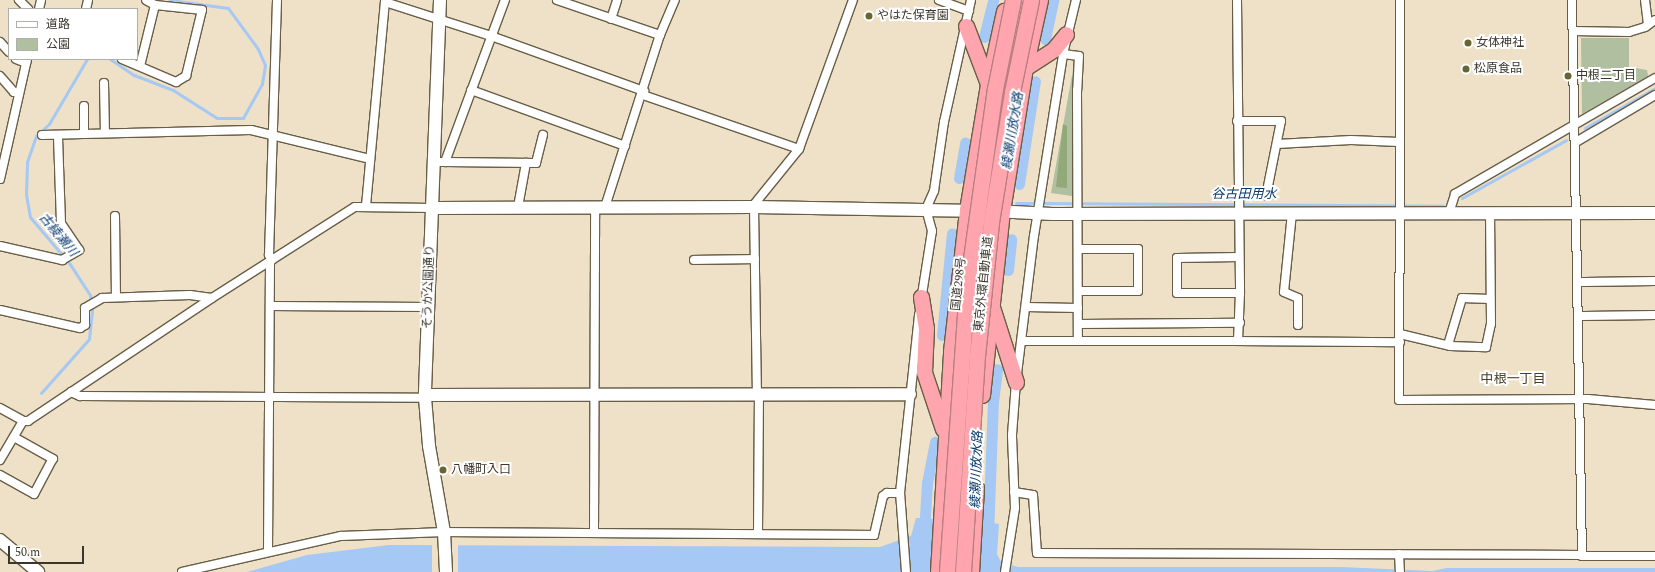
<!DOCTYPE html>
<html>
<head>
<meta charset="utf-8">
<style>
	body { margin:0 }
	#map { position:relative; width:1655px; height:572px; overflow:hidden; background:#eee1c7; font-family:Spectral,"Noto Sans JP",serif }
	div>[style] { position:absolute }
	.green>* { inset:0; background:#afbf9f }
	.forest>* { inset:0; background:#92aa79 }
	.water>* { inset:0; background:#a5c8f4 }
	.pier>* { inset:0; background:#eee1c7; transform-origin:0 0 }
	.stream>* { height:3px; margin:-1.5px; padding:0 1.5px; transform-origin:1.5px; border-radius:1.5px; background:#a5c8f4 }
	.canal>* { height:11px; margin:-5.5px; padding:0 5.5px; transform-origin:5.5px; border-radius:5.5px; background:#a5c8f4 }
	.roads { filter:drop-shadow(1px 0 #685e47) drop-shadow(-1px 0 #685e47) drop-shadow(0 1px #685e47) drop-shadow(0 -1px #685e47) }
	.street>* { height:8px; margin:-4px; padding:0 4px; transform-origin:4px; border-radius:4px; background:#fff }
	.secondary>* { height:12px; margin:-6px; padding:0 6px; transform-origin:6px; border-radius:6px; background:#fff }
	.highway>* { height:15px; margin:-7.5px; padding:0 7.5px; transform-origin:7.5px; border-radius:7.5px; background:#fea5ae }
	.bridges { filter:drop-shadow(1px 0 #b97e80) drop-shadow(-1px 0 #b97e80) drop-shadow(0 1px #b97e80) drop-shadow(0 -1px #b97e80) }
	.highway-bridge>* { height:15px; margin:-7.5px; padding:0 7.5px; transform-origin:7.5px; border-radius:7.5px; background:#fea5ae }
	.dots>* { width:11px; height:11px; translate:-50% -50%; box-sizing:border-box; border:2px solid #fff; border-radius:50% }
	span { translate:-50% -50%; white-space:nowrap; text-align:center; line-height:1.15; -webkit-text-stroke:4px #fff; paint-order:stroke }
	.poi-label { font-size:12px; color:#3a362b }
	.left { translate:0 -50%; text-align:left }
	.street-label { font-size:12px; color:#3a362b }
	.water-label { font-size:13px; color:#093a6e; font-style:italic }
	.neighbourhood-label { font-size:13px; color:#4a402a }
	.legend { position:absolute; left:8px; top:8px; width:130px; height:52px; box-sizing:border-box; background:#fff; border:1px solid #b0afaa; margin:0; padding:5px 7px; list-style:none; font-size:12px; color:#3a362b }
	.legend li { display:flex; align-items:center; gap:8px; height:20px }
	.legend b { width:20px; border:1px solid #b0afaa }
	.scale { position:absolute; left:8px; top:546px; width:76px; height:18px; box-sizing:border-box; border:2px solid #3a362b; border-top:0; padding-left:5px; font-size:12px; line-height:14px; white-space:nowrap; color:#3a362b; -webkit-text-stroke:3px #fff; paint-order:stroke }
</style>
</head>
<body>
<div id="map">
	<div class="green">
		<div style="clip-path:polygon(1581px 38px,1629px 38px,1629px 67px,1647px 70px,1648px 76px,1582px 114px)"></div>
		<div style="clip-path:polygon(1074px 64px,1072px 196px,1051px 193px)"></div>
	</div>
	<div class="forest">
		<div style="clip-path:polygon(1063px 124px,1067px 126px,1067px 188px,1056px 187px)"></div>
	</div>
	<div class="water">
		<div style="clip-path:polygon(916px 518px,935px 519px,937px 536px,977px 538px,982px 521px,999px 524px,997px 554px,1001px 562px,1018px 567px,1340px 567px,1432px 571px,1447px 568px,1655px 568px,1655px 572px,247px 572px,307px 555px,389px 545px,880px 547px,911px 536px)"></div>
	</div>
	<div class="pier">
		<div style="left:432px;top:543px;width:26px;height:29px"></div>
	</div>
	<div class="stream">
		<div style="left:110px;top:59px;width:29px;rotate:34deg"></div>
		<div style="left:134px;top:75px;width:42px;rotate:21deg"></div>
		<div style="left:173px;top:90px;width:52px;rotate:32.5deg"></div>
		<div style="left:217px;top:118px;width:26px"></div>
		<div style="left:243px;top:118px;width:39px;rotate:-61deg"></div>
		<div style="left:262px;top:84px;width:19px;rotate:-81deg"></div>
		<div style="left:265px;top:65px;width:17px;rotate:-114deg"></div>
		<div style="left:258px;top:49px;width:51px;rotate:-126.2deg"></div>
		<div style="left:228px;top:8px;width:59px;rotate:-172.1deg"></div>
		<div style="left:1585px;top:128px;width:81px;rotate:-29.7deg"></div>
		<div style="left:1462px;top:198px;width:119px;rotate:-29.1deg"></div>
		<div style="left:1016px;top:203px;width:17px"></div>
		<div style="left:1045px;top:203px;width:398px;rotate:0.4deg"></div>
		<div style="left:41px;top:393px;width:72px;rotate:-48.4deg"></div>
		<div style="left:89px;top:339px;width:30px;rotate:-84deg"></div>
		<div style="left:92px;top:309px;width:14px;rotate:-98deg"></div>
		<div style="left:90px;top:295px;width:38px;rotate:-123deg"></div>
		<div style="left:69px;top:263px;width:60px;rotate:-130.3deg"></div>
		<div style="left:30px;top:217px;width:23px;rotate:-100deg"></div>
		<div style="left:26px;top:194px;width:32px;rotate:-88deg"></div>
		<div style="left:27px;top:162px;width:28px;rotate:-71deg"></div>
		<div style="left:36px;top:136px;width:18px;rotate:-43deg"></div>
		<div style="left:49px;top:124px;width:75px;rotate:-59.7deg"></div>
	</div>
	<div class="canal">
		<div style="left:984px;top:37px;width:38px;rotate:-76deg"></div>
		<div style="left:1045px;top:39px;width:40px;rotate:-78deg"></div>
		<div style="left:959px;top:178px;width:36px;rotate:-80deg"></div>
		<div style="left:1019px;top:184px;width:104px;rotate:-81.2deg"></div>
		<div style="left:1008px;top:270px;width:31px;rotate:-84deg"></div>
		<div style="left:942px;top:335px;width:102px;rotate:-84.4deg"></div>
		<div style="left:924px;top:533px;width:50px;rotate:-86.6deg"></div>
		<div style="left:927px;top:483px;width:42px;rotate:-79deg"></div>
		<div style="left:988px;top:536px;width:134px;rotate:-87.9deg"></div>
		<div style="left:993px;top:402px;width:33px;rotate:-83deg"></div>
	</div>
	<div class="roads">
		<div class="street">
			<div style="left:19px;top:0;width:13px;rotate:45deg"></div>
			<div style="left:557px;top:0;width:109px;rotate:18.8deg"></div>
			<div style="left:939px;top:0;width:32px;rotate:20deg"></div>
			<div style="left:1237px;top:0;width:293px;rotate:89.4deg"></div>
			<div style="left:1240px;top:293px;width:48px;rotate:92.4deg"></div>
			<div style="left:1238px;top:341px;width:162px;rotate:0.4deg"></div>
			<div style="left:1400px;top:0;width:400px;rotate:90.1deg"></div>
			<div style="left:1399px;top:400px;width:189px;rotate:-0.3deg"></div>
			<div style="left:1588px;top:399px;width:67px;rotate:5.1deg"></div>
			<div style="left:1572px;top:0;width:556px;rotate:88.97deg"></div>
			<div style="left:1582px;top:556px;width:73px"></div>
			<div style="left:1645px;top:0;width:25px;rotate:83deg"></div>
			<div style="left:385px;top:2px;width:111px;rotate:17.8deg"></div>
			<div style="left:491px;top:36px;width:163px;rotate:19.8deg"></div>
			<div style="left:39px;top:9px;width:9px;rotate:-77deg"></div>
			<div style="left:86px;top:9px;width:9px;rotate:-77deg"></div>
			<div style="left:611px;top:19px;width:20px;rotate:-72deg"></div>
			<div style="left:1573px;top:31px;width:56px;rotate:1deg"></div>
			<div style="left:1629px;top:32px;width:17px;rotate:-17deg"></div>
			<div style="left:1645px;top:27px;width:12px;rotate:-35deg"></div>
			<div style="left:0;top:42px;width:13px;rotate:48deg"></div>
			<div style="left:1063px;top:54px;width:16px;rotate:7deg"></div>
			<div style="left:1079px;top:56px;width:34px;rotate:93deg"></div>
			<div style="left:1077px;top:90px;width:251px;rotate:89.8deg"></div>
			<div style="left:16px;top:59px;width:11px;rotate:22deg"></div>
			<div style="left:122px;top:59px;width:59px;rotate:23.1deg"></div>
			<div style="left:176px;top:82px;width:12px;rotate:-31deg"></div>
			<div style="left:186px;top:76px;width:68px;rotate:-76.4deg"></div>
			<div style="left:202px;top:10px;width:47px;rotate:-173.9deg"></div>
			<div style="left:155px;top:5px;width:10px;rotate:-151deg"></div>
			<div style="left:140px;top:66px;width:63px;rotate:-76.2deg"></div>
			<div style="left:0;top:76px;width:21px;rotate:49deg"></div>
			<div style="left:14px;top:92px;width:5px;rotate:11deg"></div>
			<div style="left:104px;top:83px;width:50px;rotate:88.9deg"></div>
			<div style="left:471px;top:90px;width:164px;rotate:20deg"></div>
			<div style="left:643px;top:95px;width:165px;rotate:19.1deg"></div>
			<div style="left:84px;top:106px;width:28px;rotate:90deg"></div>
			<div style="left:1237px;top:121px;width:44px"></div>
			<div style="left:1281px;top:121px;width:76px;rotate:101.3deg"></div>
			<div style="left:42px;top:135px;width:209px;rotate:-1.4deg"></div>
			<div style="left:251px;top:130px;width:122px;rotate:13.7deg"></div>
			<div style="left:1576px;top:142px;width:92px;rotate:-30.7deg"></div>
			<div style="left:1277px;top:144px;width:74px;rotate:-3.1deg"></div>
			<div style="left:1351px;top:140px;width:48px;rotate:2.4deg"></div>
			<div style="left:435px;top:162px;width:10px"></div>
			<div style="left:445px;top:162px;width:173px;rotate:-69.7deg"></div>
			<div style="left:445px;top:162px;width:91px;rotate:0.6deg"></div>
			<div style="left:536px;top:163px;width:29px;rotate:-76deg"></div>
			<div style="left:0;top:179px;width:123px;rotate:-77.3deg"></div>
			<div style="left:366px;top:206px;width:207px;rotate:-84.7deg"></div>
			<div style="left:518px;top:207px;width:45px;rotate:-79.7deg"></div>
			<div style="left:605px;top:207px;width:181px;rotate:-72.3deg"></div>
			<div style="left:660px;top:35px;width:38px;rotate:-67deg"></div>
			<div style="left:752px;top:207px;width:75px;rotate:-51deg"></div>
			<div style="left:799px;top:149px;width:158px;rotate:-70.1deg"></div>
			<div style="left:754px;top:207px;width:186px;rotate:89.1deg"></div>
			<div style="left:1292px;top:213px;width:79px;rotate:95.8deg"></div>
			<div style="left:1284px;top:292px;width:15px;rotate:23deg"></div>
			<div style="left:1298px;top:298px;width:27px;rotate:90deg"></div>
			<div style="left:1449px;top:213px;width:20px;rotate:-72deg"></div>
			<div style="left:1455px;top:194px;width:231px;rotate:-30.1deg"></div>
			<div style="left:115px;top:216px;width:80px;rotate:89.3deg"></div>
			<div style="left:0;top:246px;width:64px;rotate:12.7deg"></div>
			<div style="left:62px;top:260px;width:20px;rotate:-30deg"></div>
			<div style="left:79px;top:250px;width:32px;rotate:-124deg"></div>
			<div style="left:61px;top:223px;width:88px;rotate:-92deg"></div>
			<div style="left:1239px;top:257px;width:62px;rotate:179.1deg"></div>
			<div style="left:1177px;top:258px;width:35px;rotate:90deg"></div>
			<div style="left:1177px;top:293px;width:63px"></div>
			<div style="left:272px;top:260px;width:6px;rotate:-121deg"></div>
			<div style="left:269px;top:255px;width:255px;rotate:-88.2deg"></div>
			<div style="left:694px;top:260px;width:61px;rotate:-0.9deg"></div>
			<div style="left:1578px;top:282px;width:77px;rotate:-0.7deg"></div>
			<div style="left:1078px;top:291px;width:60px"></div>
			<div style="left:1138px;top:291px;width:42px;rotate:-90deg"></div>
			<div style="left:1138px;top:249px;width:59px;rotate:180deg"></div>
			<div style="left:921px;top:301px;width:71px;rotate:-81.1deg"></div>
			<div style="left:932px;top:231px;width:23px;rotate:-105deg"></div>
			<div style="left:926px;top:209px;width:20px;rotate:-66deg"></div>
			<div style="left:934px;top:191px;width:70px;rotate:-81.8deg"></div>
			<div style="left:944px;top:122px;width:125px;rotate:-77.5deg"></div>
			<div style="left:270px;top:306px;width:159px;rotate:0.4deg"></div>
			<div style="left:1026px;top:307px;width:52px;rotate:1.1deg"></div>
			<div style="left:0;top:310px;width:82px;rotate:12.7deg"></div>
			<div style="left:80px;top:328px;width:6px;rotate:-31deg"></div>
			<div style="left:85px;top:325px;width:17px;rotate:-90deg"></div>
			<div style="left:85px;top:308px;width:20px;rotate:-30deg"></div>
			<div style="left:102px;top:298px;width:88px;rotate:-2deg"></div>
			<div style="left:190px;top:295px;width:22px;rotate:8deg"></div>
			<div style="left:1579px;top:316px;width:76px;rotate:-0.8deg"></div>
			<div style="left:1078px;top:324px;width:162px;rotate:-0.4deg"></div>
			<div style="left:1400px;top:334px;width:51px;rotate:13.5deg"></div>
			<div style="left:1450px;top:346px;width:36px;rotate:2deg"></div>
			<div style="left:1486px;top:347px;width:24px;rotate:-78deg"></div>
			<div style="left:1491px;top:324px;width:111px;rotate:-90.5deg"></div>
			<div style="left:1022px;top:341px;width:216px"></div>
			<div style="left:1448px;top:345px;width:49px;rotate:-73.4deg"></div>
			<div style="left:1462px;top:298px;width:28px;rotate:2deg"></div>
			<div style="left:71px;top:392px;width:10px;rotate:24deg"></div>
			<div style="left:80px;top:396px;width:345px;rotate:0.3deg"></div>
			<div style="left:0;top:408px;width:26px;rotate:29deg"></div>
			<div style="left:0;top:460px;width:45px;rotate:-59.5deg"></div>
			<div style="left:23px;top:421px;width:5px"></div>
			<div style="left:28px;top:421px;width:221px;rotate:-33.8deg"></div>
			<div style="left:212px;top:298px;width:169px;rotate:-32.5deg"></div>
			<div style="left:355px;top:207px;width:78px;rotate:0.7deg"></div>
			<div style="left:0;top:475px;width:39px;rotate:29deg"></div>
			<div style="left:34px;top:494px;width:40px;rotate:-62deg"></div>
			<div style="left:53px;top:459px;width:45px;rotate:-150.6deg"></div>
			<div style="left:1014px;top:492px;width:19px;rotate:9deg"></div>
			<div style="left:1033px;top:495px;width:58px;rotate:86.1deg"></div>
			<div style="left:1037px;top:553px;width:545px;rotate:0.21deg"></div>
			<div style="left:594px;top:533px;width:326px;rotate:-89.8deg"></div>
			<div style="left:758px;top:533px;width:140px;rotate:-89.6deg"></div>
			<div style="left:268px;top:551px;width:290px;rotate:-89.6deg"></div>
			<div style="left:1399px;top:554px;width:18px;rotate:87deg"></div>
			<div style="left:182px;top:572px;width:163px;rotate:-12.8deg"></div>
			<div style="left:341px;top:536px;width:103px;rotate:-2.2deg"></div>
			<div style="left:444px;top:532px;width:430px;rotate:0.4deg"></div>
			<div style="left:874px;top:535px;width:40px;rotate:-77deg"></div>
			<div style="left:883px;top:496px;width:5px;rotate:-37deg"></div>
			<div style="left:887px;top:493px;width:13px"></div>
			<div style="left:906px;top:572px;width:79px;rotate:-94.3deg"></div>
			<div style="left:900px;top:493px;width:180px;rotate:-83.9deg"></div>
			<div style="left:1005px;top:572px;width:65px;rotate:-81.1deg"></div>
			<div style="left:1015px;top:508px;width:73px;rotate:-92.4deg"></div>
			<div style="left:1012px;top:435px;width:53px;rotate:-85.7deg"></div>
			<div style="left:1016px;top:382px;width:147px;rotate:-83deg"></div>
			<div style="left:1034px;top:236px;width:184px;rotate:-80.9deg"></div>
			<div style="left:1063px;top:54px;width:56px;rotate:-76.5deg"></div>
		</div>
		<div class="secondary">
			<div style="left:440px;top:0;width:398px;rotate:92.2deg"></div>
			<div style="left:425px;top:398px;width:48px;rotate:85.2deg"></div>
			<div style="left:429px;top:446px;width:87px;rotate:80.1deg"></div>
			<div style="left:444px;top:532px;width:40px;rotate:87.1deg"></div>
			<div style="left:433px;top:208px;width:321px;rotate:-0.2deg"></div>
			<div style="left:754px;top:207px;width:222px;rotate:1deg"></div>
			<div style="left:994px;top:211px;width:58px;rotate:3deg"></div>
			<div style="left:1052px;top:214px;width:603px;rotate:-0.1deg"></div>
			<div style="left:425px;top:395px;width:485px;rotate:-0.1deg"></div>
			<div style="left:0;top:540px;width:50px;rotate:40.1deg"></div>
		</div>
		<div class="highway">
			<div style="left:966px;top:26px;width:62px;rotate:69.2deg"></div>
			<div style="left:1025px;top:68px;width:35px;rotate:-33deg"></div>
			<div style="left:1054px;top:49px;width:19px;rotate:-51deg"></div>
			<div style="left:921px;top:297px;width:31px;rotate:81deg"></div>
			<div style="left:926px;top:328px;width:44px;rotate:92.6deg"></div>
			<div style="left:924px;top:372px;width:60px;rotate:71.6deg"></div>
			<div style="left:992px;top:307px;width:79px;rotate:72.3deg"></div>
			<div style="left:982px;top:395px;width:185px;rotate:-83.8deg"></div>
			<div style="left:1002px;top:211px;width:145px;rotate:-80.9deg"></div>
			<div style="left:1025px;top:68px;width:70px;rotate:-77.6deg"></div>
			<div style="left:938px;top:572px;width:221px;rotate:-86.6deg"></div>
			<div style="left:951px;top:351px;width:142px;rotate:-83.5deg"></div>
			<div style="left:967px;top:210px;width:128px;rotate:-80.5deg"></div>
			<div style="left:988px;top:84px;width:75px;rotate:-77.6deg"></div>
			<div style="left:971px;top:572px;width:85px;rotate:-86.6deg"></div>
		</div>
	</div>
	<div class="bridges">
		<div class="highway-bridge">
			<div style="left:947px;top:572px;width:286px;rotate:-86deg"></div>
			<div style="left:967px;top:287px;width:200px;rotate:-82deg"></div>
			<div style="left:995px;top:89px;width:91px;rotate:-78.6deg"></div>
			<div style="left:963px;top:572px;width:216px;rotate:-86.3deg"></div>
			<div style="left:977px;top:356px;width:135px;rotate:-84deg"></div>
			<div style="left:991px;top:222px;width:132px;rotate:-80.8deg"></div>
			<div style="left:1012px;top:92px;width:94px;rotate:-78.3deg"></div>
		</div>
	</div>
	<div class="dots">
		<div style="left:869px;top:16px;background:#676632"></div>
		<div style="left:1468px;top:43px;background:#676632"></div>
		<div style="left:1466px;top:69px;background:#676632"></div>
		<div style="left:1568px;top:76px;background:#676632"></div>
		<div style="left:443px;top:470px;background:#676632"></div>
	</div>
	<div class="poi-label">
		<span class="left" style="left:877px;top:16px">やはた保育園</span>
		<span class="left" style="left:1476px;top:43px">女体神社</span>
		<span class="left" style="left:1474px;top:69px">松原食品</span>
		<span class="left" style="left:1576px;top:76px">中根二丁目</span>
		<span class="left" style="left:451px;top:470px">八幡町入口</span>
	</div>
	<div class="street-label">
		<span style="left:959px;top:284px;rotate:-84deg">国道298号</span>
		<span style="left:984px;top:284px;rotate:-84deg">東京外環自動車道</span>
		<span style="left:429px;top:287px;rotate:-88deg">そうか公園通り</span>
	</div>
	<div class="water-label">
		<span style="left:1013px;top:131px;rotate:-81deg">綾瀬川放水路</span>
		<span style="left:1244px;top:194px">谷古田用水</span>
		<span style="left:58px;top:235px;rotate:50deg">古綾瀬川</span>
		<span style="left:977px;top:470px;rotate:-88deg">綾瀬川放水路</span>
	</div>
	<div class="neighbourhood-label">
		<span style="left:1513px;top:379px">中根一丁目</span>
	</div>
	<ul class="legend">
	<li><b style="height:5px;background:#fff"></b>道路</li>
	<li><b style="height:11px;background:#afbf9f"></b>公園</li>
	</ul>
	<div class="scale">50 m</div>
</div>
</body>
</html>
